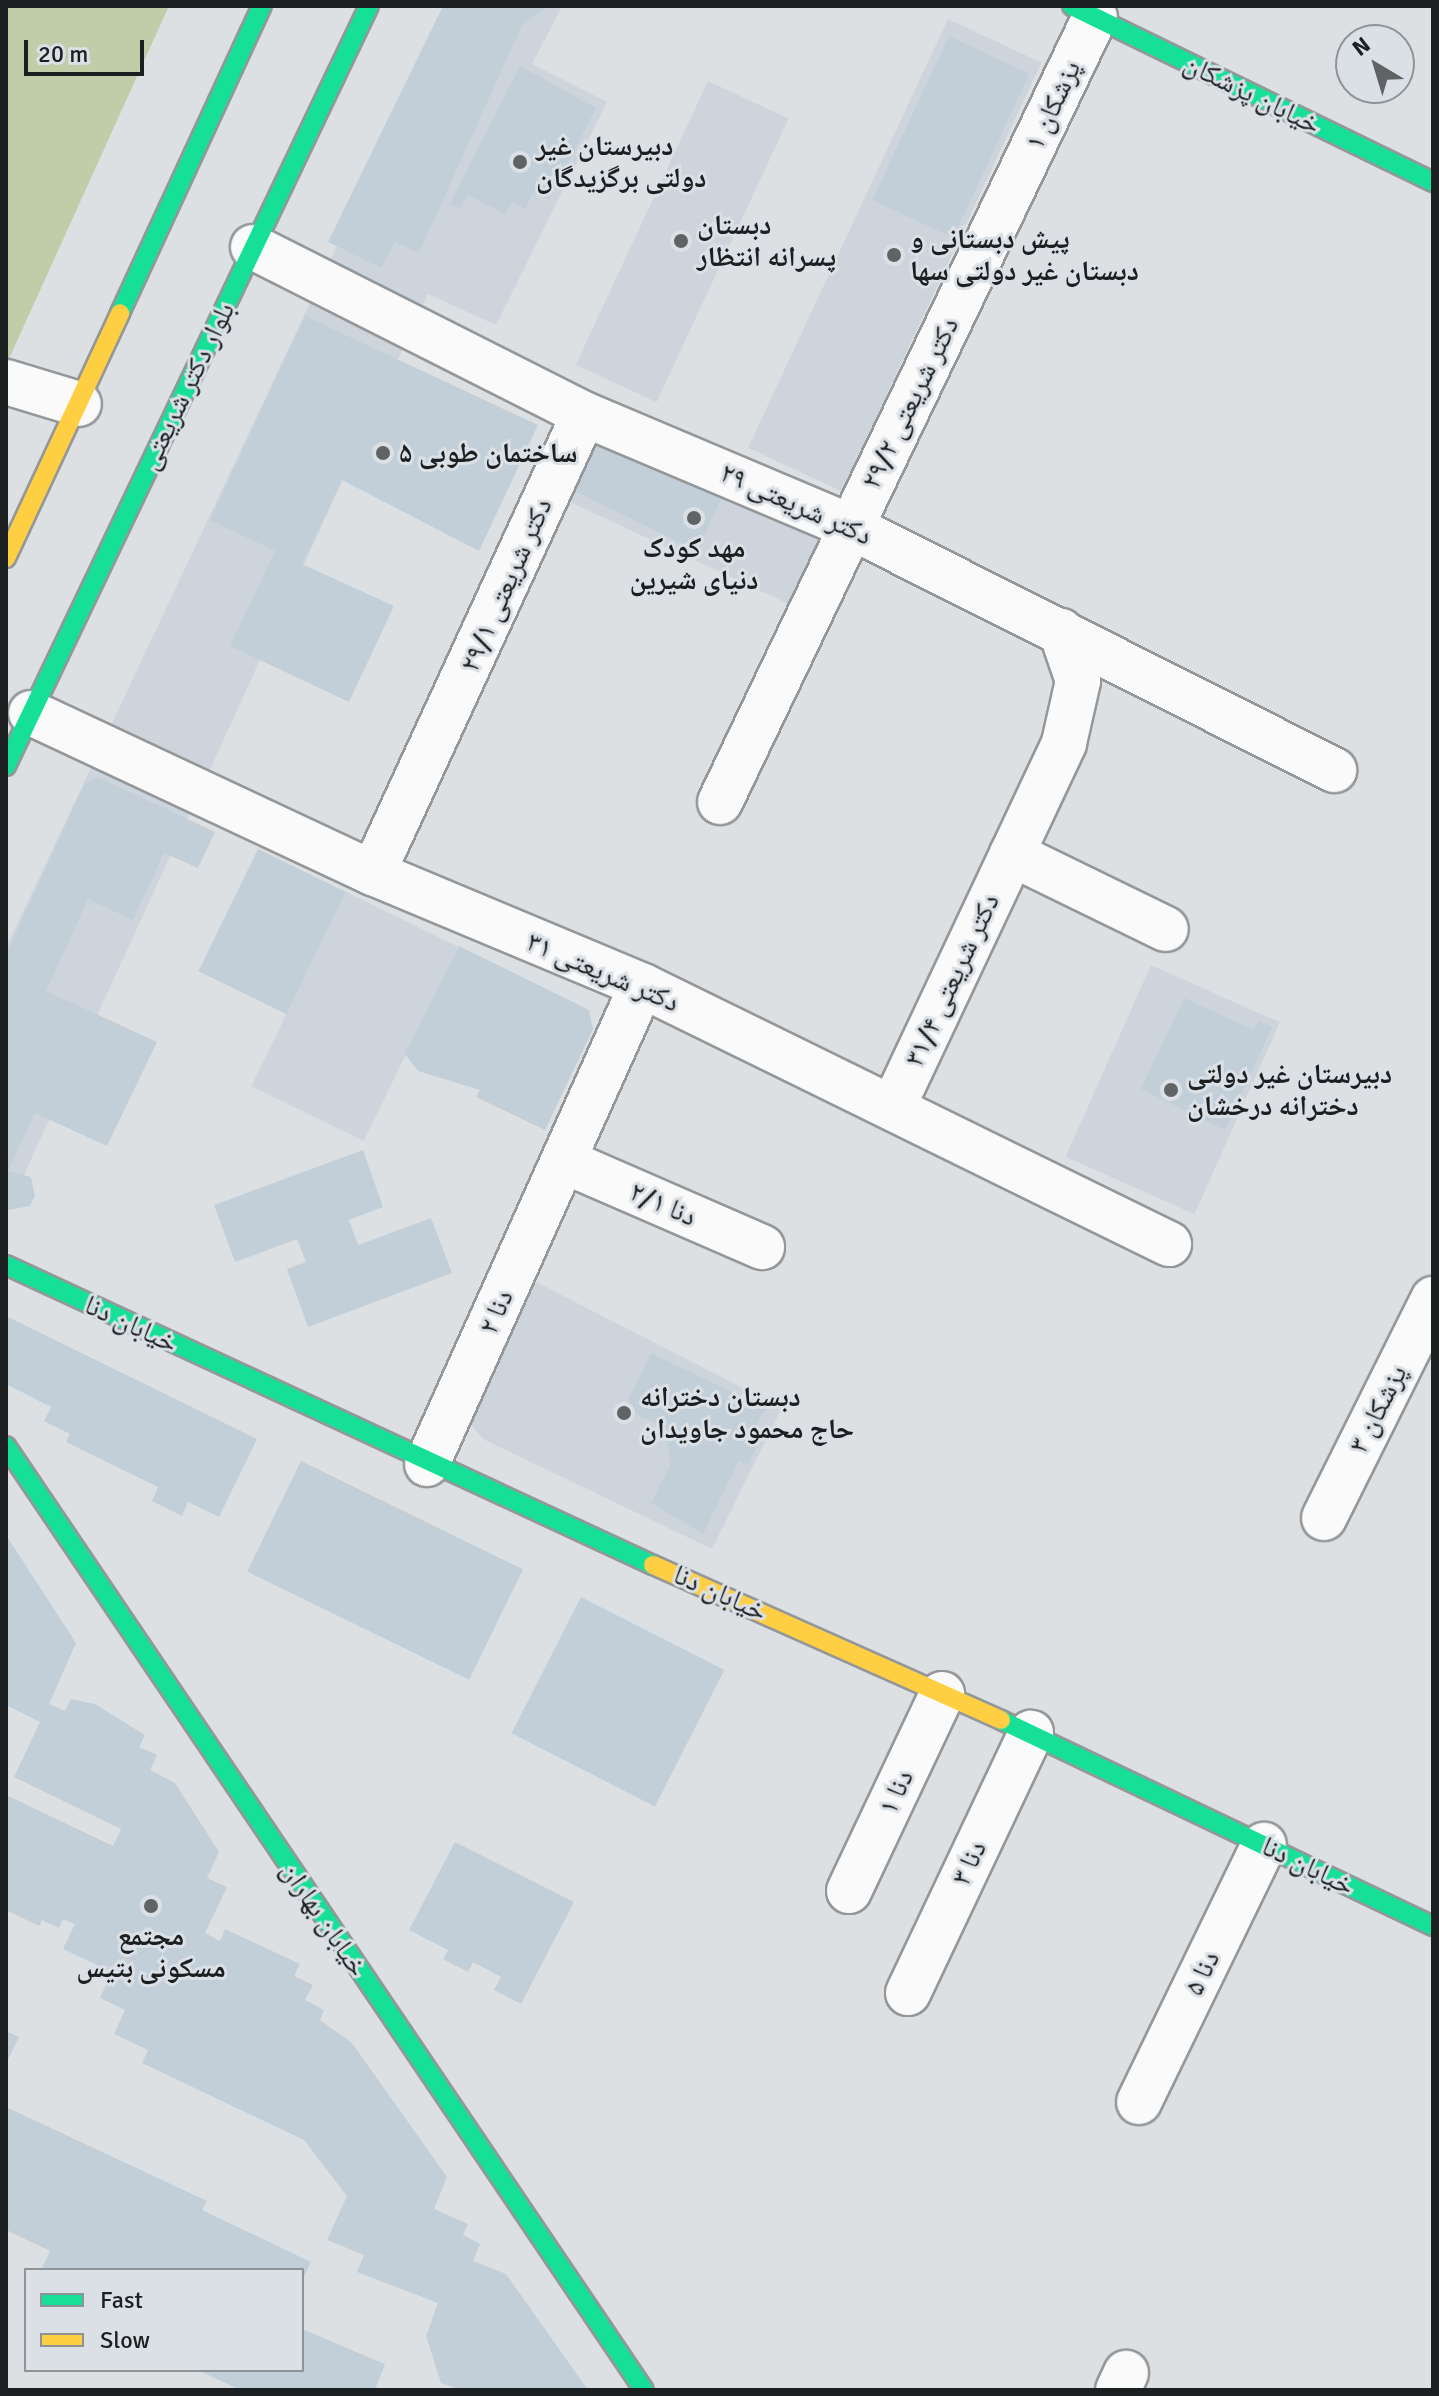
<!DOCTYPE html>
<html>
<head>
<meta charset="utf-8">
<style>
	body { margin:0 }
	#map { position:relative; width:1439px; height:2396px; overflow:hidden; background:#dde0e2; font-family:Signika,"Noto Naskh Arabic",sans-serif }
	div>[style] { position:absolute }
	.built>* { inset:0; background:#cdd4db; transform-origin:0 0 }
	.green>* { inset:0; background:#bfcea9 }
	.building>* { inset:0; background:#c2cfd9; transform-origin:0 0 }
	.roads { filter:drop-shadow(2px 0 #949799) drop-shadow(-2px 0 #949799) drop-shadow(0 2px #949799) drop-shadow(0 -2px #949799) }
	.street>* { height:44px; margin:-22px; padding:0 22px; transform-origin:22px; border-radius:22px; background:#fafafb }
	.fast>* { height:18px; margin:-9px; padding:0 9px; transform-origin:9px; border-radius:9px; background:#16e098 }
	.slow>* { height:18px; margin:-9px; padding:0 9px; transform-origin:9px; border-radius:9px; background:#ffcf43 }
	.dots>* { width:22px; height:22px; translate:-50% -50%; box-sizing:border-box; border:4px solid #dae0e5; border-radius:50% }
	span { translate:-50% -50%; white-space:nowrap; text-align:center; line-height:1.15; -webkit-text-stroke:6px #dae0e5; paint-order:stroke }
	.street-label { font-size:28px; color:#1c1f20 }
	.poi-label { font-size:28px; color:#1c1f20; font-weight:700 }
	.left { translate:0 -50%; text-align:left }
	.frame { position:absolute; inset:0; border:8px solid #1c1f20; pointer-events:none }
	.legend { position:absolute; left:24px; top:2268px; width:280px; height:104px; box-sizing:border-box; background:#dae0e5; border:2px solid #8e9396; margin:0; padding:10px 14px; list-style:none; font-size:24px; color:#1c1f20 }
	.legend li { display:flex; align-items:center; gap:16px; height:40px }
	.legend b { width:40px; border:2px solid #8e9396 }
	.north { position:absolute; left:1335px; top:24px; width:80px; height:80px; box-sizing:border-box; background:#dae0e5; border:2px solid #8e9396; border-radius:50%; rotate:322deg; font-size:22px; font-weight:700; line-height:32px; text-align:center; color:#1c1f20 }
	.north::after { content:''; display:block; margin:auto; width:28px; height:36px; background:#606364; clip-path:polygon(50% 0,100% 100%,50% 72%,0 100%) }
	.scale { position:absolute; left:24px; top:40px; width:120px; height:36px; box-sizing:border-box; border:4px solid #1c1f20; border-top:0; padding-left:10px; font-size:24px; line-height:28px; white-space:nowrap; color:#1c1f20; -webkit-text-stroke:6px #dae0e5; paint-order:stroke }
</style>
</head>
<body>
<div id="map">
	<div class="built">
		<div style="clip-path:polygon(450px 6px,562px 6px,532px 64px,607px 102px,496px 325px,428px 294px,6px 1214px,6px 948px)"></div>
		<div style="left:948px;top:19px;width:103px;height:473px;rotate:25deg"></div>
		<div style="left:708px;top:81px;width:89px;height:313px;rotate:25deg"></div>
		<div style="left:587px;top:425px;width:272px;height:77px;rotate:25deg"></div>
		<div style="left:346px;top:892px;width:125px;height:216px;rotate:26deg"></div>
		<div style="left:1151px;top:965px;width:141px;height:210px;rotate:24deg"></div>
		<div style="clip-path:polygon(530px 1279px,782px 1408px,712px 1549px,483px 1439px,466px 1418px)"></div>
	</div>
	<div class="green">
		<div style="clip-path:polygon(6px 6px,169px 6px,8px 361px,6px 360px)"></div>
	</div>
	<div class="building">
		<div style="clip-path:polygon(443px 6px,548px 6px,522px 25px,419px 253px,395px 242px,381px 268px,328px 242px)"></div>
		<div style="left:949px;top:36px;width:89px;height:181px;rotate:25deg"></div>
		<div style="clip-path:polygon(520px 66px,596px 108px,549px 200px,533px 193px,525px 209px,512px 202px,505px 214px,468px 195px,460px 208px,450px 204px)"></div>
		<div style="clip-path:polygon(305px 316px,538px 425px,479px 551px,342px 480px,302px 564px,394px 606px,349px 702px,230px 646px,275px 551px,210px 520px)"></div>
		<div style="clip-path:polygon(607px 436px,724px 493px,697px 551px,567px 487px,585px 448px)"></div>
		<div style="clip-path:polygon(98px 777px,215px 832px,198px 868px,164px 853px,133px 920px,88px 899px,46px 991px,157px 1042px,107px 1146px,35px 1113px,8px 1171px,31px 1177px,35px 1196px,30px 1206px,9px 1210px,6px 1208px,6px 954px,85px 783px)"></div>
		<div style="left:258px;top:849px;width:98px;height:136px;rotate:26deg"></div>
		<div style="clip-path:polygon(459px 946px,589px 1010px,593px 1029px,545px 1130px,476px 1097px,480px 1090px,418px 1071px,405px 1054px)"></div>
		<div style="clip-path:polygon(1184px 998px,1254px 1030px,1258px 1021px,1272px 1027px,1225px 1130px,1141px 1089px)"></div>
		<div style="clip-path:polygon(363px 1150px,383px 1207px,349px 1220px,358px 1245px,431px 1218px,452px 1273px,308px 1327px,287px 1269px,306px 1262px,297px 1239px,235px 1262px,214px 1205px)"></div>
		<div style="clip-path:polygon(6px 1316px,257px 1439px,219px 1517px,188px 1502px,182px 1516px,152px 1501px,158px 1487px,66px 1442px,70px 1434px,44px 1421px,51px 1407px,6px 1384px)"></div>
		<div style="clip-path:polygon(651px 1353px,766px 1409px,750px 1437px,758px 1444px,748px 1464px,739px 1461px,703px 1534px,651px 1503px,671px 1464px,664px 1426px,624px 1409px)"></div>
		<div style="left:301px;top:1461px;width:247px;height:123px;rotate:26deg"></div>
		<div style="clip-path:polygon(6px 1535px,76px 1643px,49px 1704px,65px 1711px,71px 1699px,95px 1704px,145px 1735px,139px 1747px,157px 1755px,150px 1770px,175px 1783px,219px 1852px,207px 1878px,227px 1887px,205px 1933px,220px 1941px,225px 1929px,300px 1964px,294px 1976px,313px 1985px,305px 2000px,324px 2010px,320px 2020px,352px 2043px,447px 2177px,434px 2209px,468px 2224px,463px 2235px,480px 2244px,473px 2261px,506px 2274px,588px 2390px,462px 2390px,441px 2383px,426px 2336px,438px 2303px,357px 2272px,364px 2255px,327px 2240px,347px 2196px,304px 2140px,142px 2063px,148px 2050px,114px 2034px,125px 2010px,100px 1998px,112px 1972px,63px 1949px,75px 1924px,63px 1919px,59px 1928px,42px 1920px,39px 1926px,6px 1910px,6px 1795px,113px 1846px,121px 1829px,14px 1777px,40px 1722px,6px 1705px)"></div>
		<div style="left:581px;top:1597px;width:161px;height:153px;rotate:27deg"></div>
		<div style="clip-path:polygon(455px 1842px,574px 1902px,521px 2004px,494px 1990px,501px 1977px,473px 1962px,468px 1972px,443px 1959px,448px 1950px,409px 1930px)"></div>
		<div style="clip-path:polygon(6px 2031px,19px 2037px,6px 2064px)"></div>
		<div style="clip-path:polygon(6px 2107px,207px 2201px,202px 2210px,311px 2262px,302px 2281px,302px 2270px,41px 2270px,50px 2251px,6px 2230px)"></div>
		<div style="clip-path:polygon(302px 2329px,385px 2364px,375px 2390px,240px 2390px,198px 2370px,302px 2370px)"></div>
	</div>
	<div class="roads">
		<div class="street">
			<div style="left:253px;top:247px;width:371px;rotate:26.8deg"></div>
			<div style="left:584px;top:414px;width:290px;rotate:22.9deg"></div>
			<div style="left:851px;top:527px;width:541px;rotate:26.71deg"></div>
			<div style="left:6px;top:382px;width:76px;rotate:16.8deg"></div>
			<div style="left:31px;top:713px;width:378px;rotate:25.1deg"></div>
			<div style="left:373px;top:873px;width:293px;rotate:22.7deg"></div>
			<div style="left:643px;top:986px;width:586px;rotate:26.13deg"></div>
			<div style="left:720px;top:802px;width:870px;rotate:-64.47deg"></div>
			<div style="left:1012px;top:854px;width:171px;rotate:26deg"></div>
			<div style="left:373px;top:873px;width:505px;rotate:-65.31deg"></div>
			<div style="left:893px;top:1107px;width:402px;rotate:-64.8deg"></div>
			<div style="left:1064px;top:743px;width:64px;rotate:-77.3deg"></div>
			<div style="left:1078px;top:681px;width:53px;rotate:-108.8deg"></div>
			<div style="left:564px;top:1161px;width:216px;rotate:23.5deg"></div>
			<div style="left:427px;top:1464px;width:503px;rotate:-65.83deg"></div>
			<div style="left:1324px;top:1518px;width:245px;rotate:-63.5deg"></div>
			<div style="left:849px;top:1891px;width:218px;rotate:-64.7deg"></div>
			<div style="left:908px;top:1993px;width:288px;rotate:-64.7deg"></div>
			<div style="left:1139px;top:2102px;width:286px;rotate:-64.1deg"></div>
			<div style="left:1118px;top:2390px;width:19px;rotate:-65deg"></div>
		</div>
		<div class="fast">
			<div style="left:1072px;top:6px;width:402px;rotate:26deg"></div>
			<div style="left:120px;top:313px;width:338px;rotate:-65.2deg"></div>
			<div style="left:6px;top:766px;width:842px;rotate:-64.47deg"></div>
			<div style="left:6px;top:1265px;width:713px;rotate:24.88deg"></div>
			<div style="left:6px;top:1446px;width:1139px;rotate:55.95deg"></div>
			<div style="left:1001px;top:1720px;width:479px;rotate:25.5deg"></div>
		</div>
		<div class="slow">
			<div style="left:6px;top:558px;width:270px;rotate:-65deg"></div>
			<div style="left:653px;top:1565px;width:381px;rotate:24deg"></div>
		</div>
	</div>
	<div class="dots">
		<div style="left:520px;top:162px;background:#606364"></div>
		<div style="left:681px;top:241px;background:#606364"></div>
		<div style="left:894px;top:255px;background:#606364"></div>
		<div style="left:383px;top:453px;background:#606364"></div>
		<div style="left:694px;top:518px;background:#606364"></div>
		<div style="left:1171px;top:1090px;background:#606364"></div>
		<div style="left:624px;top:1413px;background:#606364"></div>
		<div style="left:151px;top:1906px;background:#606364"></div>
	</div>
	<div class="street-label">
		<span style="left:1252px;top:94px;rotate:26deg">خیابان پزشکان</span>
		<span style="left:1053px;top:105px;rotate:-65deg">۱ پزشکان</span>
		<span style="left:187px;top:386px;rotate:-64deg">بلوار دکتر شریعتی</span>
		<span style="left:910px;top:403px;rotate:-64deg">۲۹/۲ دکتر شریعتی</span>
		<span style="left:796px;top:504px;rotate:24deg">۲۹ دکتر شریعتی</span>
		<span style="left:506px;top:585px;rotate:-66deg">۲۹/۱ دکتر شریعتی</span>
		<span style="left:603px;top:972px;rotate:23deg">۳۱ دکتر شریعتی</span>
		<span style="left:952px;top:980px;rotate:-65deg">۳۱/۴ دکتر شریعتی</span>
		<span style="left:663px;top:1204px;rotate:24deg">۲/۱ دنا</span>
		<span style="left:496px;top:1312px;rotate:-66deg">۲ دنا</span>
		<span style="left:131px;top:1324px;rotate:25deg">خیابان دنا</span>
		<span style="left:1378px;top:1409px;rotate:-63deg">۳ پزشکان</span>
		<span style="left:720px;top:1593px;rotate:24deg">خیابان دنا</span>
		<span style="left:896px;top:1792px;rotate:-65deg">۱ دنا</span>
		<span style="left:969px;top:1863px;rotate:-65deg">۳ دنا</span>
		<span style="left:1308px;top:1866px;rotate:26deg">خیابان دنا</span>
		<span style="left:324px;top:1919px;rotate:56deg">خیابان بهاران</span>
		<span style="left:1202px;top:1973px;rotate:-64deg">۵ دنا</span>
	</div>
	<div class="poi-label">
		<span class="left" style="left:536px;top:162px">دبیرستان غیر<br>دولتی برگزیدگان</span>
		<span class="left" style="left:697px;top:241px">دبستان<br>پسرانه انتظار</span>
		<span class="left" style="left:910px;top:255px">پیش دبستانی و<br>دبستان غیر دولتی سها</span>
		<span class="left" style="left:399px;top:453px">ساختمان طوبی ۵</span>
		<span style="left:694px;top:564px">مهد کودک<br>دنیای شیرین</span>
		<span class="left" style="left:1187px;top:1090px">دبیرستان غیر دولتی<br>دخترانه درخشان</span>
		<span class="left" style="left:640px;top:1413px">دبستان دخترانه<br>حاج محمود جاویدان</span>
		<span style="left:151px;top:1952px">مجتمع<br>مسکونی بتیس</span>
	</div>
	<div class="frame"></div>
	<ul class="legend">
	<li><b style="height:10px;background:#16e098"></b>Fast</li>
	<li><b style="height:10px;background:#ffcf43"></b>Slow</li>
	</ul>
	<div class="north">N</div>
	<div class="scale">20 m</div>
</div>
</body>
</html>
